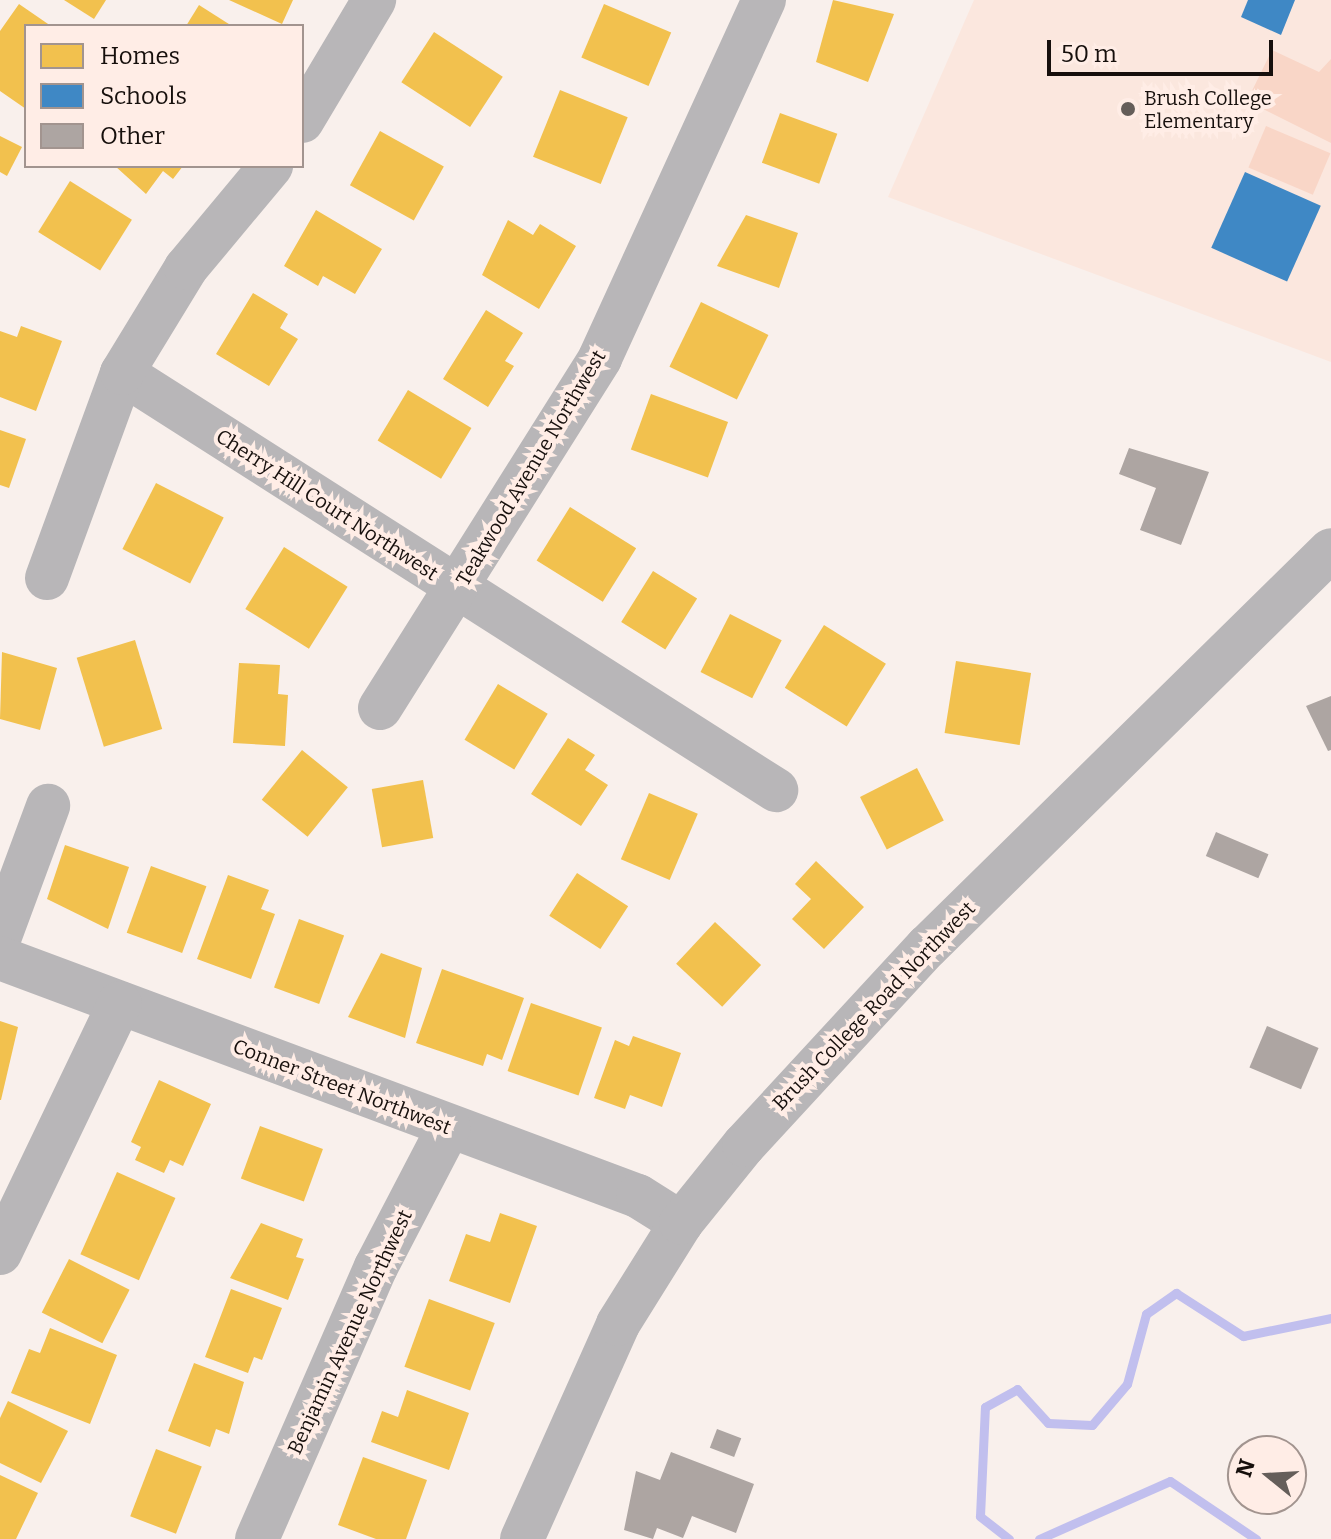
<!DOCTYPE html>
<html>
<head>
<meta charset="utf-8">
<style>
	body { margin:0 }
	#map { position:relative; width:1331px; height:1539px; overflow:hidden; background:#f9f0ec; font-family:Bitter,serif }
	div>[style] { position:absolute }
	.built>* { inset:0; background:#fbe7de }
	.green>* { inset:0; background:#f9d6c7; transform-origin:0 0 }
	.homes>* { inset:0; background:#f2c14e; transform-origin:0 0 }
	.schools>* { inset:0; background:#3f88c5; transform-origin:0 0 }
	.stream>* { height:9px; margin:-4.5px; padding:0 4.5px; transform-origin:4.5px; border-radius:4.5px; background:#c1bfee }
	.building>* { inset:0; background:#ada5a2; transform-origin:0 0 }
	.minor>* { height:44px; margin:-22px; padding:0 22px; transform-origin:22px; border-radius:22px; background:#b8b6b8 }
	.dots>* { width:22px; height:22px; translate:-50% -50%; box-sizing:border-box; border:4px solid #ffede6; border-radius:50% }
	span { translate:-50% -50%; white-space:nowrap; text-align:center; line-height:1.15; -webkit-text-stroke:8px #ffede6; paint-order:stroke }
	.poi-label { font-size:20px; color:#160f0c }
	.left { translate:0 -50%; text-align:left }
	.street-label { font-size:20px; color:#160f0c }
	.legend { position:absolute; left:24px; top:24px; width:280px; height:144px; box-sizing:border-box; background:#ffede6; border:2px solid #a2948f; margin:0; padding:10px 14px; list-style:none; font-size:24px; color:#160f0c }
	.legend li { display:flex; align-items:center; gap:16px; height:40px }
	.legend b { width:40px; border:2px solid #a2948f }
	.north { position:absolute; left:1227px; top:1435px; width:80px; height:80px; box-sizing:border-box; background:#ffede6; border:2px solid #a2948f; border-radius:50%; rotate:288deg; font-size:22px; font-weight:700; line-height:32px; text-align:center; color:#160f0c }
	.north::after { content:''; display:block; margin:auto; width:28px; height:36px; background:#655e5a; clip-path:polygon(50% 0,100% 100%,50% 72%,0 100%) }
	.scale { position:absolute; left:1047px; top:40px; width:226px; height:36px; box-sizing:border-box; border:4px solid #160f0c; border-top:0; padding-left:10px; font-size:24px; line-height:28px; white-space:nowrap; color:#160f0c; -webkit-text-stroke:6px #ffede6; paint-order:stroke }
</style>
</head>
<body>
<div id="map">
	<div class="built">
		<div style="clip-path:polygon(974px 0,1331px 0,1331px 362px,888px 197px)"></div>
	</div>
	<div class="green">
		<div style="clip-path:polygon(1272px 50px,1319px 72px,1331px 59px,1331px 143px,1247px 101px)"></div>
		<div style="left:1266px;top:126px;width:70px;height:45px;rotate:23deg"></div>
	</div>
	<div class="homes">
		<div style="clip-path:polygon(64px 0,106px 0,94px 19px)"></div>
		<div style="clip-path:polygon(229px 0,293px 0,282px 24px)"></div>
		<div style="clip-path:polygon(833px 0,894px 14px,868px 82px,816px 62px)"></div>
		<div style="clip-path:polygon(19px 4px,51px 26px,26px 26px,26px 109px,0 91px,0 31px)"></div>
		<div style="left:604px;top:4px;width:73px;height:58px;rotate:23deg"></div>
		<div style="clip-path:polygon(199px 5px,232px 26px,186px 26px)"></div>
		<div style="left:434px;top:32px;width:82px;height:60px;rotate:33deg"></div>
		<div style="left:560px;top:90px;width:73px;height:72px;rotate:22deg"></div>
		<div style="left:780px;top:113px;width:61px;height:53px;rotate:20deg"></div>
		<div style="left:380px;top:131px;width:73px;height:62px;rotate:29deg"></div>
		<div style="clip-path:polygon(0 136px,22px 147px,7px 176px,0 172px)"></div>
		<div style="clip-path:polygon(115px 166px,183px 166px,173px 179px,163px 171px,146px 194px)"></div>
		<div style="left:70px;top:181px;width:73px;height:60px;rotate:32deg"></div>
		<div style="clip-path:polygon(316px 210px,382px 249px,355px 294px,323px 276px,318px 286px,284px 266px)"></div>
		<div style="clip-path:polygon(746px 215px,798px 233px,779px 288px,717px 266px)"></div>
		<div style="clip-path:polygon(508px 220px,533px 235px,540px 224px,576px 246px,539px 309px,482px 275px)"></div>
		<div style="clip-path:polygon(253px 293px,288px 314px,280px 328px,298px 339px,269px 386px,216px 354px)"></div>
		<div style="left:701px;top:302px;width:75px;height:72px;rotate:26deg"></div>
		<div style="clip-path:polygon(486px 310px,523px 333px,505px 361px,514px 366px,488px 407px,443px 379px)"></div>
		<div style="clip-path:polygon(21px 326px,62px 341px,36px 411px,0 397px,0 331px,17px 337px)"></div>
		<div style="left:408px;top:390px;width:74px;height:59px;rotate:31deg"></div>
		<div style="left:651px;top:394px;width:82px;height:59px;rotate:20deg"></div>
		<div style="clip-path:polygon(0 430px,26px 439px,9px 488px,0 485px)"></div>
		<div style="left:156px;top:483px;width:76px;height:74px;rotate:27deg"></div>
		<div style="left:570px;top:507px;width:78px;height:63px;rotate:32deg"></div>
		<div style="left:284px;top:547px;width:75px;height:73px;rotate:32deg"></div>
		<div style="left:653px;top:571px;width:52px;height:60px;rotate:32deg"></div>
		<div style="left:730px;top:614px;width:58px;height:65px;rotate:27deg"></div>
		<div style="left:824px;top:625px;width:73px;height:74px;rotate:32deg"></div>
		<div style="left:135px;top:640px;width:93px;height:61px;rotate:73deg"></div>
		<div style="clip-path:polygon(2px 652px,57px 668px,40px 730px,0 719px)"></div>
		<div style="left:956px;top:661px;width:76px;height:73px;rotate:9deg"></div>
		<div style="clip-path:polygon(239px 663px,280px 665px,278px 694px,288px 695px,285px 746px,233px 743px)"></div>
		<div style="left:498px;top:684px;width:58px;height:65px;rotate:31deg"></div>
		<div style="clip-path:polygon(568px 738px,595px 755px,585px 770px,608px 785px,581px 826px,531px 794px)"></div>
		<div style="left:302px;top:750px;width:59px;height:64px;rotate:39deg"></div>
		<div style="left:917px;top:768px;width:59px;height:64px;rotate:63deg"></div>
		<div style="left:423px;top:780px;width:59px;height:52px;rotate:80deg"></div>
		<div style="left:649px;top:793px;width:53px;height:72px;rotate:23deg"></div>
		<div style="clip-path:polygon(65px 845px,129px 867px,108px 929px,47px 899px)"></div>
		<div style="clip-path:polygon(816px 861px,864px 907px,824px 949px,792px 919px,811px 899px,795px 884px)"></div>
		<div style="left:151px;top:866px;width:59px;height:71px;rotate:20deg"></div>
		<div style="left:577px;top:873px;width:61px;height:51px;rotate:33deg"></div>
		<div style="clip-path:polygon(228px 875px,269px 890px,261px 909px,275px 914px,251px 979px,197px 959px)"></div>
		<div style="left:299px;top:919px;width:48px;height:73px;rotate:20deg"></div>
		<div style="left:715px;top:922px;width:63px;height:57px;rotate:43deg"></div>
		<div style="clip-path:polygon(381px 953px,422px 968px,405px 1038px,348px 1017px)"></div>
		<div style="clip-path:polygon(442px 969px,524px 998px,502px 1060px,487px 1054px,483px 1066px,416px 1043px)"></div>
		<div style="left:531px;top:1003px;width:75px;height:72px;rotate:19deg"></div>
		<div style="clip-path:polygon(0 1021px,18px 1027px,1px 1100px,0 1100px)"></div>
		<div style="clip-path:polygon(633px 1036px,681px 1053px,662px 1107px,630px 1095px,625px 1109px,594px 1098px,615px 1040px,629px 1046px)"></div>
		<div style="clip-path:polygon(159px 1080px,211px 1104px,183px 1166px,170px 1160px,164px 1173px,135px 1160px,141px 1147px,131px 1142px)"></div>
		<div style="left:260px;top:1126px;width:67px;height:56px;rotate:20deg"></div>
		<div style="left:117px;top:1172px;width:64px;height:90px;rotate:24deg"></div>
		<div style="clip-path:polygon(500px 1213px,537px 1226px,510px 1303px,449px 1281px,466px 1234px,490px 1242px)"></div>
		<div style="clip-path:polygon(261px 1223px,303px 1239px,296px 1257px,304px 1259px,288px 1300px,230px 1278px)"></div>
		<div style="left:69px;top:1259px;width:68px;height:60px;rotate:27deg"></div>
		<div style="clip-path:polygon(231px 1289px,282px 1308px,262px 1360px,254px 1357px,248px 1373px,205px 1357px)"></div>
		<div style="left:429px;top:1299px;width:70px;height:72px;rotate:20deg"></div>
		<div style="clip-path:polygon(50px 1328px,117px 1355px,90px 1424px,11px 1393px,29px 1349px,40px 1353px)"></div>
		<div style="clip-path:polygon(194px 1363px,244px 1382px,229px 1434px,216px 1429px,210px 1447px,168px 1431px)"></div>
		<div style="clip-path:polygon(407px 1390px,469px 1413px,449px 1470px,371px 1442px,382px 1411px,398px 1417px)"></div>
		<div style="clip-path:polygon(8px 1401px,68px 1431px,41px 1483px,0 1463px,0 1418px)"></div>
		<div style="left:156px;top:1449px;width:49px;height:72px;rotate:21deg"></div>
		<div style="clip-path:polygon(363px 1457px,427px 1480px,406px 1539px,376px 1539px,338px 1525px)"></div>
		<div style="clip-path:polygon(0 1475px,38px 1493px,16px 1539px,0 1539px)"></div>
	</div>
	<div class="schools">
		<div style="clip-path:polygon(1248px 0,1295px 0,1281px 35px,1241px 17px)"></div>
		<div style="left:1245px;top:172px;width:83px;height:83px;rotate:24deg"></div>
	</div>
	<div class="stream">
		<div style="left:1009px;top:1539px;width:37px;rotate:-142deg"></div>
		<div style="left:980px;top:1516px;width:109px;rotate:-87.4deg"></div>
		<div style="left:985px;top:1407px;width:37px;rotate:-29deg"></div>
		<div style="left:1017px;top:1389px;width:46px;rotate:47.6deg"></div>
		<div style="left:1048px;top:1423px;width:44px;rotate:2.6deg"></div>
		<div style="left:1092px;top:1425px;width:54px;rotate:-49.5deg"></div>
		<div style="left:1127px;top:1384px;width:73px;rotate:-74.8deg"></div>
		<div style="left:1146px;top:1314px;width:37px;rotate:-35deg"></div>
		<div style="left:1176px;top:1293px;width:80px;rotate:32.7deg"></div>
		<div style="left:1243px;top:1336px;width:90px;rotate:-11.6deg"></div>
		<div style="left:1039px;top:1539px;width:143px;rotate:-23.9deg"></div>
		<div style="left:1170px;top:1481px;width:104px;rotate:34deg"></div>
	</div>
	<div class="building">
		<div style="clip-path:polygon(1129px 448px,1209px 472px,1181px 545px,1140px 530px,1156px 488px,1119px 474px)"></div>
		<div style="clip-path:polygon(1331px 696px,1331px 750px,1328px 751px,1306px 706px)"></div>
		<div style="left:1216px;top:832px;width:57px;height:26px;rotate:23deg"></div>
		<div style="left:1267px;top:1026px;width:56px;height:45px;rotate:23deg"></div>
		<div style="left:717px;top:1429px;width:26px;height:20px;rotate:21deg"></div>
		<div style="clip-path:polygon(671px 1452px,754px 1484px,736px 1533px,692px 1516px,683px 1538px,657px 1528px,653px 1539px,624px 1530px,636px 1471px,660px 1480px)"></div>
	</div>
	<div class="minor">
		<div style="left:302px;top:121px;width:141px;rotate:-59.2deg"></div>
		<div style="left:122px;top:373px;width:776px;rotate:32.52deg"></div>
		<div style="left:47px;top:578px;width:218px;rotate:-69.9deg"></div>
		<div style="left:122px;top:373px;width:123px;rotate:-58.6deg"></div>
		<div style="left:186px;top:268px;width:133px;rotate:-50.2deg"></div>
		<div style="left:380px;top:708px;width:413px;rotate:-57.8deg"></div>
		<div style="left:600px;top:358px;width:394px;rotate:-65.4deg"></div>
		<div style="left:0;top:936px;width:139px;rotate:-69.7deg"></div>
		<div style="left:0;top:958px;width:681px;rotate:20.46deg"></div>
		<div style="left:638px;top:1196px;width:51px;rotate:32.1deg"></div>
		<div style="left:0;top:1253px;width:277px;rotate:-64.4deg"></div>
		<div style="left:257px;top:1539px;width:297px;rotate:-66.4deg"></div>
		<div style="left:376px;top:1267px;width:158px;rotate:-62.5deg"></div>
		<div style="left:522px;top:1539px;width:235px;rotate:-65.9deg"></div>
		<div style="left:618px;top:1324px;width:119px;rotate:-58deg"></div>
		<div style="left:681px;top:1223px;width:100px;rotate:-51.1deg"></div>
		<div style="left:744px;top:1145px;width:270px;rotate:-47.3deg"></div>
		<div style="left:927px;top:947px;width:566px;rotate:-44.5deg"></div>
	</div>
	<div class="dots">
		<div style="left:1128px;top:109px;background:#655e5a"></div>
	</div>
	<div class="poi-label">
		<span class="left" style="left:1144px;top:110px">Brush College<br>Elementary</span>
	</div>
	<div class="street-label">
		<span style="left:531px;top:468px;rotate:-59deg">Teakwood Avenue Northwest</span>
		<span style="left:327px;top:505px;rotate:33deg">Cherry Hill Court Northwest</span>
		<span style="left:874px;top:1006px;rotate:-46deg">Brush College Road Northwest</span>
		<span style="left:342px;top:1087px;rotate:21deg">Conner Street Northwest</span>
		<span style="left:350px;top:1332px;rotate:-65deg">Benjamin Avenue Northwest</span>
	</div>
	<ul class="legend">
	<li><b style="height:22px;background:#f2c14e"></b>Homes</li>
	<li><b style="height:22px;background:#3f88c5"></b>Schools</li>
	<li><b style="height:22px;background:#ada5a2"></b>Other</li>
	</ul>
	<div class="north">N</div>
	<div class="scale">50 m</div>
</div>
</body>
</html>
